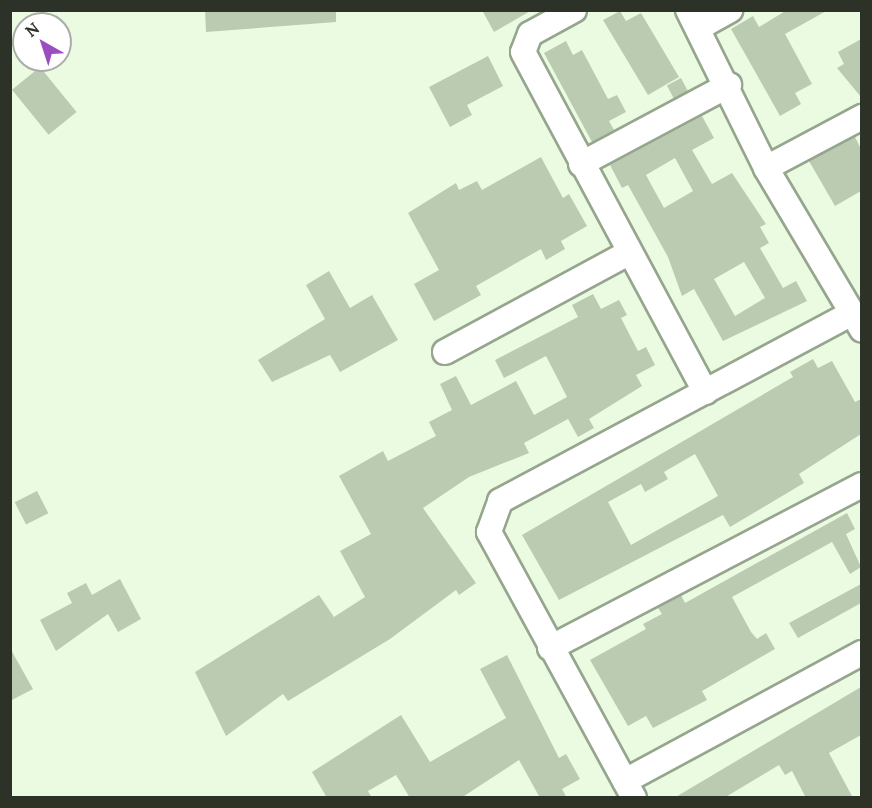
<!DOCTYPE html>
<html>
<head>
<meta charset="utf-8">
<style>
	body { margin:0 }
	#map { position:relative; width:872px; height:808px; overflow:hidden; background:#ebfbe1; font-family:Lora,serif }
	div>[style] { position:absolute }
	.building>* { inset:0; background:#bbcbb2; transform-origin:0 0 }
	.roads { filter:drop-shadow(2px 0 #96a58d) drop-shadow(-2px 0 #96a58d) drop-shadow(0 2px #96a58d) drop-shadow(0 -2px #96a58d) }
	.minor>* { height:24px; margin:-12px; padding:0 12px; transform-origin:12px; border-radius:12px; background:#fff }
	span { translate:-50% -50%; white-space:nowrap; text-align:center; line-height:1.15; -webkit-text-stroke:4.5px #fff; paint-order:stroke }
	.frame { position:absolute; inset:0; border:12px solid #2c3228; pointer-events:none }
	.north { position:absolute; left:12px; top:12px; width:60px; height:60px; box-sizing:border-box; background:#fff; border:2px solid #abada9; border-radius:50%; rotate:321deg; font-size:16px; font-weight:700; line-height:24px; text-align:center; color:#2c3228 }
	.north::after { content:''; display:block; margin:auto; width:21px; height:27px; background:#9b4ebf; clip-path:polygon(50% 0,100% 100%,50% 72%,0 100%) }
</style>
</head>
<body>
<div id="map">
	<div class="building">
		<div style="clip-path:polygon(205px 10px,336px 10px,336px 22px,206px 32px)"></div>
		<div style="clip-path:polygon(482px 10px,532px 10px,494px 32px)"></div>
		<div style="clip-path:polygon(787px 10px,828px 10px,785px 34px,812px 84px,795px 93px,801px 104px,780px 116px,731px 29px,753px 16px,759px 27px)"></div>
		<div style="clip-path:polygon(620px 11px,626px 21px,641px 13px,679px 77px,648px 95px,603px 20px)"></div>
		<div style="clip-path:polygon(861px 39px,861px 97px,837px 68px,844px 64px,838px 52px)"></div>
		<div style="clip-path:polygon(566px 41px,573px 55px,582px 50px,608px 99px,617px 95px,626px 112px,609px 121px,614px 130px,592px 142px,544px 53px)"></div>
		<div style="clip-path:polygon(488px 56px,503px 86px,467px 105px,472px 115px,450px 127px,429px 87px)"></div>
		<div style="left:40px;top:67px;width:58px;height:36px;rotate:51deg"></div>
		<div style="left:681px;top:78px;width:15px;height:16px;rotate:62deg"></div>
		<div style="clip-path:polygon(evenodd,702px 116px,714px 138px,692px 150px,712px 184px,732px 173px,766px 224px,760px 227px,769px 243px,760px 248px,783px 288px,796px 281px,807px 301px,723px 341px,694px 289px,682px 296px,668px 257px,628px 185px,622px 188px,610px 165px,702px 116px,675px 158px,693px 191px,664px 208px,646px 175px,675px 158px,702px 116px,744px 262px,765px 298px,735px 316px,714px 279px,744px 262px)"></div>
		<div style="clip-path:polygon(855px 137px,861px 149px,861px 191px,835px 206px,809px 161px)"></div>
		<div style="clip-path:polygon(541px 157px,563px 198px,569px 194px,587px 226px,561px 241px,565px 249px,546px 260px,541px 249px,476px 286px,481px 295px,434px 321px,414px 284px,439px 270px,408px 213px,456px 183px,459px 190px,477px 181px,482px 190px)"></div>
		<div style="clip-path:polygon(329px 271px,350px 308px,372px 295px,398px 340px,340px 372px,330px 355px,272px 382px,258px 360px,325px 319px,306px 285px)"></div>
		<div style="clip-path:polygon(593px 294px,601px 309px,619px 300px,627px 315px,621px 318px,638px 351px,646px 347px,655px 365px,636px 375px,642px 386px,589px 419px,594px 428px,578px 437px,568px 419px,524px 443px,529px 453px,469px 477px,423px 508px,476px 583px,459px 595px,456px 590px,390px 639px,288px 701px,283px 694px,226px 736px,195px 672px,319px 595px,334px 617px,365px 597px,340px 551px,371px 534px,339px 476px,383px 451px,388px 461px,436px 436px,429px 422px,452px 410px,440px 384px,456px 376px,471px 405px,516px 381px,534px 415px,567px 397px,546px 356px,504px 378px,495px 360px,578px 317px,572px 305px)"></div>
		<div style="clip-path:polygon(evenodd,813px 359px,818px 368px,832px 361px,855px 402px,861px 399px,861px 434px,799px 474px,804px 483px,730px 527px,723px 515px,559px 600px,522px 535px,793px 377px,790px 372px,813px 359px,695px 454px,718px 496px,631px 545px,608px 502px,641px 484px,645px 492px,668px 479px,664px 472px,695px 454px)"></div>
		<div style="left:37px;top:491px;width:25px;height:25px;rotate:63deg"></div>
		<div style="clip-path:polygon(847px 513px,855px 529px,846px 534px,861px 567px,850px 574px,832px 542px,732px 597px,751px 632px,757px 639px,766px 633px,775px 649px,702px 691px,707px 700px,653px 728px,646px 716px,628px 726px,590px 660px,646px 629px,643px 624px,662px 614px,658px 608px,681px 595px,685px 603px)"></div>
		<div style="clip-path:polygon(120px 579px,141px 619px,118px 632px,108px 614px,56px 651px,40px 620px,72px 603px,67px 593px,86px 583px,92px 595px)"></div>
		<div style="clip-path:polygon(861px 584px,861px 603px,798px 638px,789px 623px)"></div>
		<div style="clip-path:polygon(10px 648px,33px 689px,10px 701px)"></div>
		<div style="clip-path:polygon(507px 655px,559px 758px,566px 754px,580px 779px,562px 789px,567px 798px,540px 798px,519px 760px,461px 798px,410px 798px,396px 775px,368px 791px,372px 798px,327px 798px,312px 772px,401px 715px,430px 762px,506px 718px,480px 669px)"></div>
		<div style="clip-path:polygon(861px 687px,861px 735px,829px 753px,853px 798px,806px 798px,792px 771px,785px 775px,779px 765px,724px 798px,674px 798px)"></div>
	</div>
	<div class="roads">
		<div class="minor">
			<div style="left:574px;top:10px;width:50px;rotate:151.4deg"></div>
			<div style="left:530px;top:34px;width:19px;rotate:111deg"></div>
			<div style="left:523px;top:52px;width:386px;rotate:61.8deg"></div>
			<div style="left:688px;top:10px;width:176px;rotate:63.7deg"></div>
			<div style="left:766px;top:168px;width:188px;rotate:59.3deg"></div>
			<div style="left:698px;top:28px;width:37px;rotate:-29deg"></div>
			<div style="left:581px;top:164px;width:168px;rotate:-28.1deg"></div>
			<div style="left:766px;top:168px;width:109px;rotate:-28deg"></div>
			<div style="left:445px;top:352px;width:208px;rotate:-28.4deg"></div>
			<div style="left:550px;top:648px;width:352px;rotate:-27.6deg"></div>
			<div style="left:625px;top:781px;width:269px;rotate:-28.4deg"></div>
			<div style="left:634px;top:798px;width:303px;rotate:-118.6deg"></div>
			<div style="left:489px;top:532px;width:33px;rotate:-70deg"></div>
			<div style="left:500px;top:501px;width:399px;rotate:-28.1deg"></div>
		</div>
	</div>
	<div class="frame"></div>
	<div class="north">N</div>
</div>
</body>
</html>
